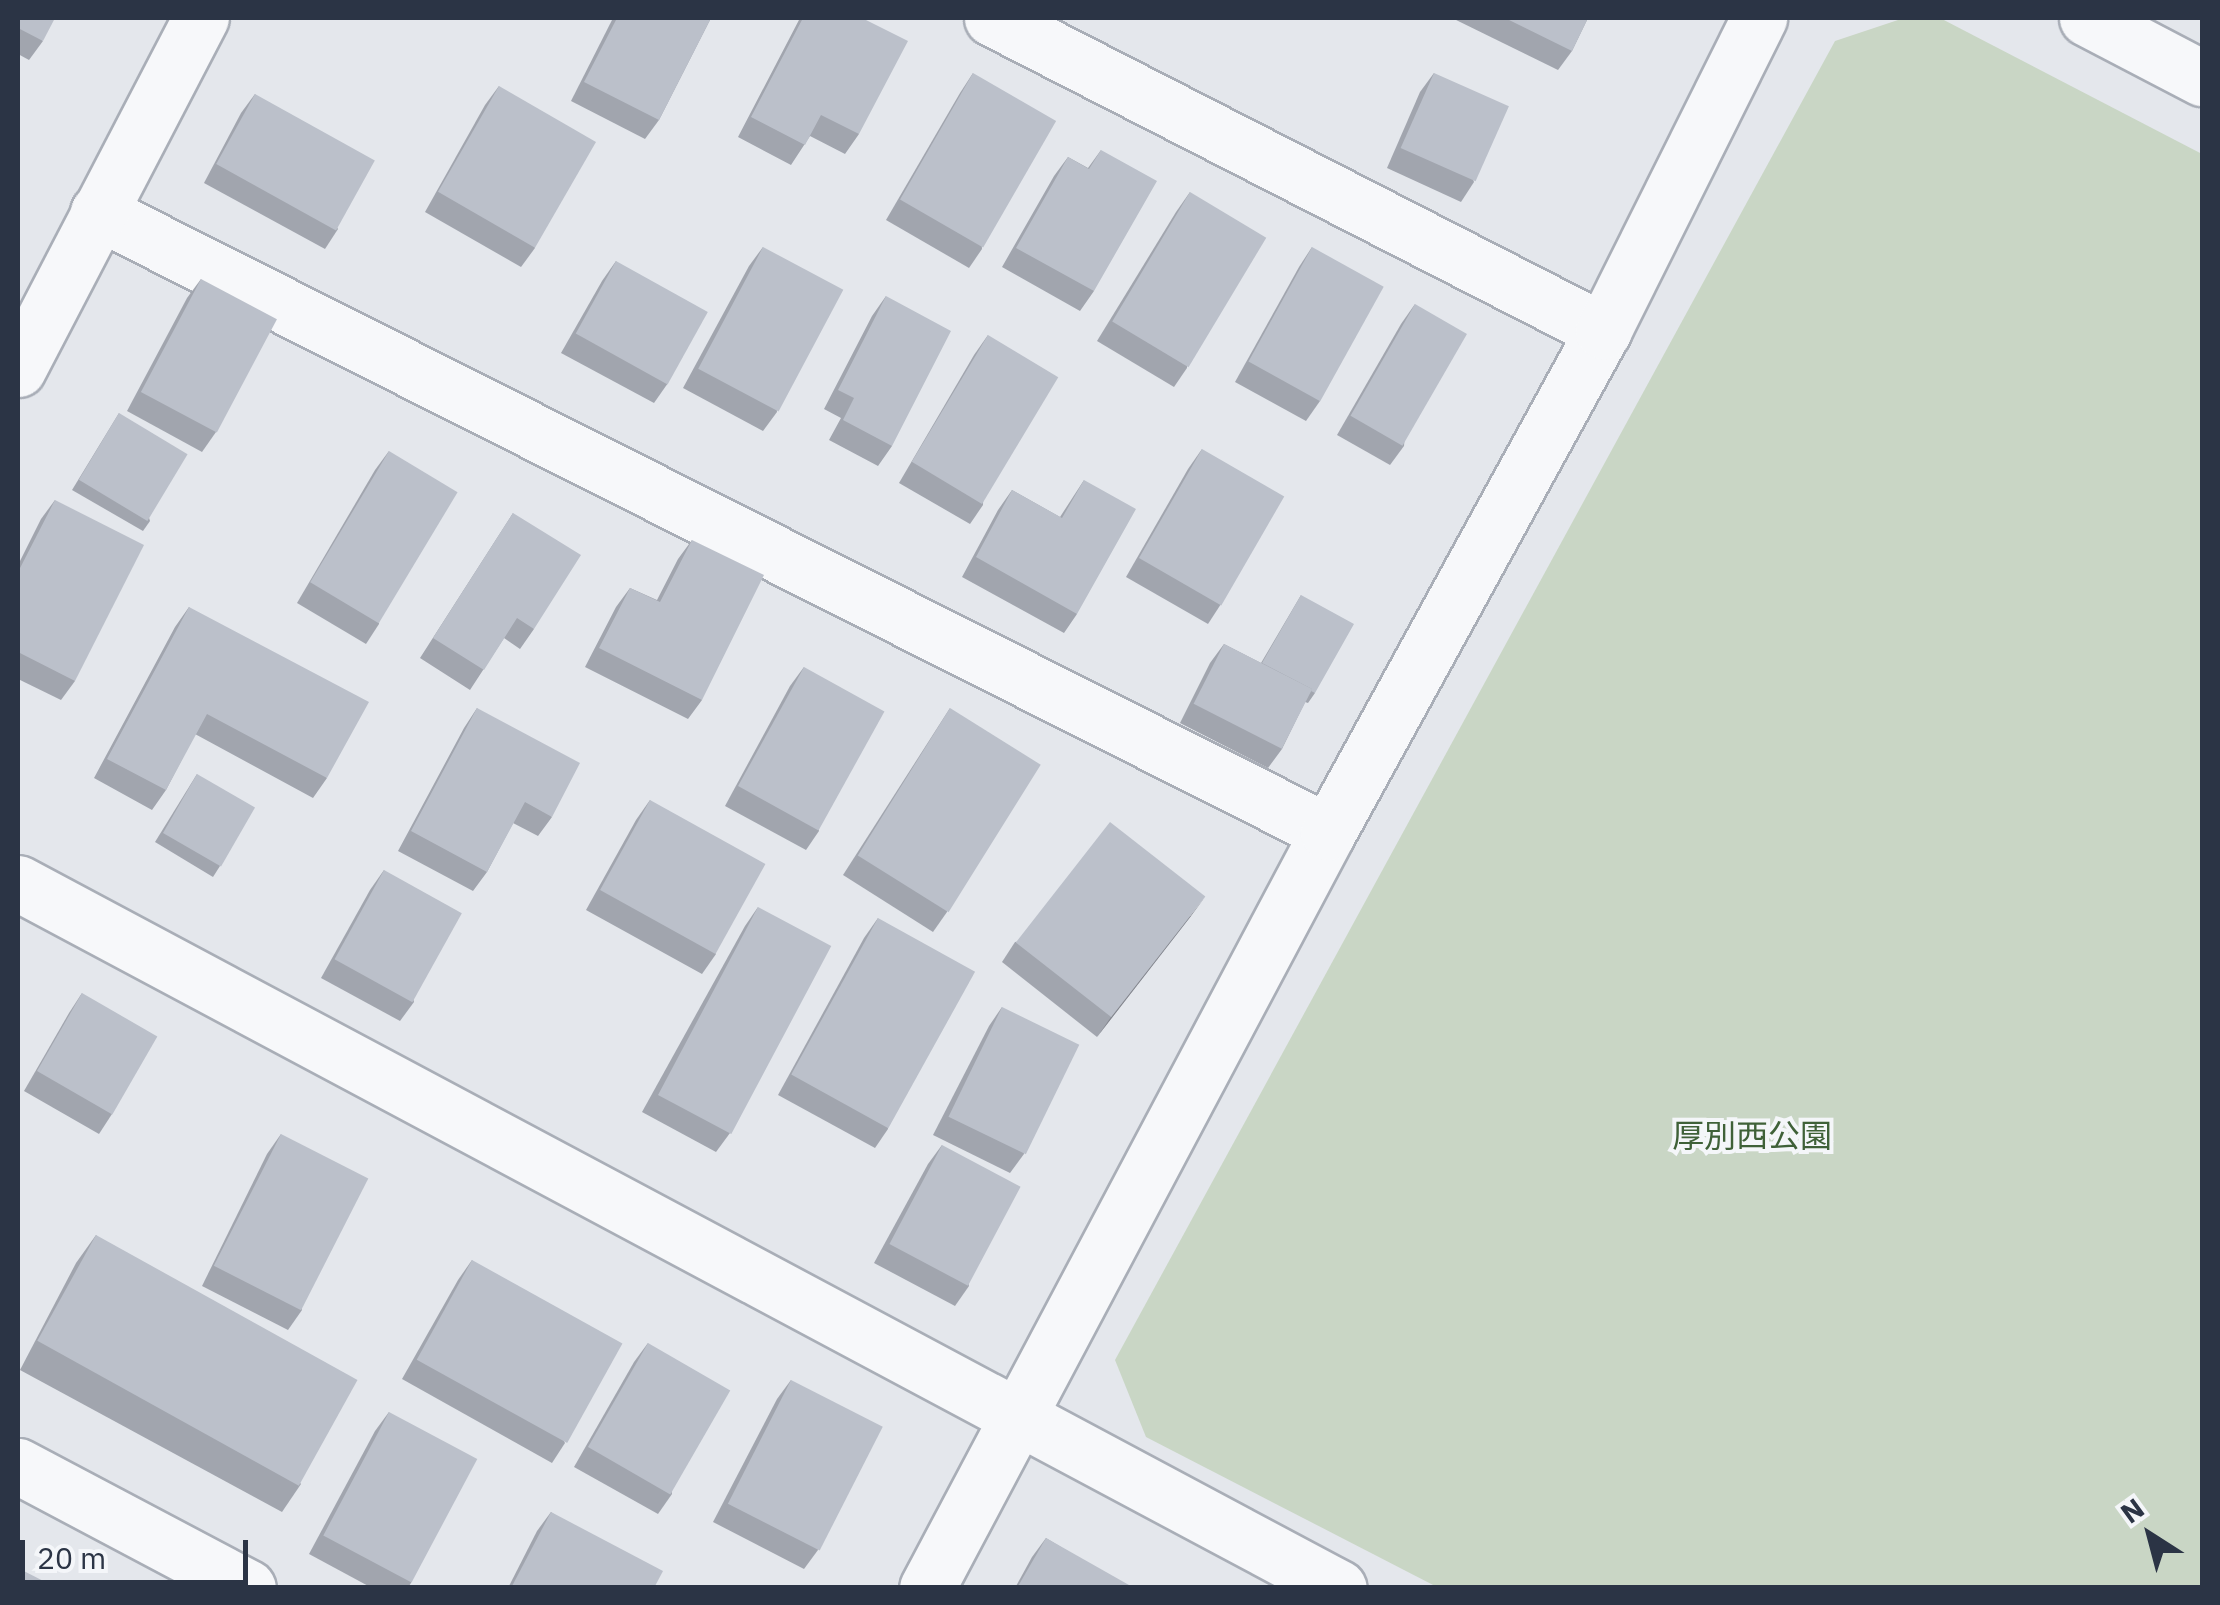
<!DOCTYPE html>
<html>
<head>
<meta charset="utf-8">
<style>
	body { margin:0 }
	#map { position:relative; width:2220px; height:1605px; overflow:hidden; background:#e4e7ec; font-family:"IBM Plex Sans","Noto Sans JP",sans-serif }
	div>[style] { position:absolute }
	.green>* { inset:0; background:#c9d6c5 }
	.roads { filter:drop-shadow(2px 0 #a9aeb7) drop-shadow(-2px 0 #a9aeb7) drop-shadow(0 2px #a9aeb7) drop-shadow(0 -2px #a9aeb7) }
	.minor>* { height:55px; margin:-27.5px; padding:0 27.5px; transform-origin:27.5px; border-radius:27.5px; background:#f7f8fa }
	.wall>* { inset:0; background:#a1a5ae }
	.shaded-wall>* { inset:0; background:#83868d }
	.building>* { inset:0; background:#bbc0ca; transform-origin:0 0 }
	span { translate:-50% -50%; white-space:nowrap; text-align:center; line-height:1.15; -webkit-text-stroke:8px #f4f6f9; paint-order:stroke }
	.park-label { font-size:32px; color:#3f6138 }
	.frame { position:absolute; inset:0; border:20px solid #2b3445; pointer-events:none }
	.north { position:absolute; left:2100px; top:1485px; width:100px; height:100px; -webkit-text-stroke:8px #f4f6f9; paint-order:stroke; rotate:324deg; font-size:28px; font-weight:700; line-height:40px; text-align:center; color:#2b3445 }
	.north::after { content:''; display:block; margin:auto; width:35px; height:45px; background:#2b3445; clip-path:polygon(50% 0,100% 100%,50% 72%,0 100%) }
	.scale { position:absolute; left:20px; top:1540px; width:228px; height:45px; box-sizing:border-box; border:5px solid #2b3445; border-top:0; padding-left:12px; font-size:30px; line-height:35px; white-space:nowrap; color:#2b3445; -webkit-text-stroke:8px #f4f6f9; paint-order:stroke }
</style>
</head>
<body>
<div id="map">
	<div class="green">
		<div style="clip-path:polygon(1904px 18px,1940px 18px,2202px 154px,2202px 1587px,1437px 1587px,1146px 1437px,1115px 1360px,1835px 41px)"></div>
	</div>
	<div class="roads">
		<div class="minor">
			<div style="left:992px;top:18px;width:687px;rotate:27.12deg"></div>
			<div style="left:2087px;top:18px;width:130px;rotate:27.6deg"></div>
			<div style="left:98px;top:212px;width:1377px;rotate:26.75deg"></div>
			<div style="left:18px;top:369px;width:396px;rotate:-62.5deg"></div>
			<div style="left:18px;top:883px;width:1497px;rotate:28.09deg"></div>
			<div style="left:18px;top:1466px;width:260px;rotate:27.9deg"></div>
			<div style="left:927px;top:1588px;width:856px;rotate:-62.06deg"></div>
			<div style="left:1328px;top:832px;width:572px;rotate:-61.24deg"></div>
			<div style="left:1603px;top:331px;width:350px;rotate:-63.5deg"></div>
		</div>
	</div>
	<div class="wall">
		<div style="clip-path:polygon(18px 18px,43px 41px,29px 60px,18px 54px)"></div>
		<div style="clip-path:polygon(613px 18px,711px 18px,659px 120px,645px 139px,571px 101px)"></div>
		<div style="clip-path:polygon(800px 18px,862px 18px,859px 134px,845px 154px,810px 136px,791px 165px,738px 137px)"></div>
		<div style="clip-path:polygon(1452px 18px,1588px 18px,1572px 51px,1558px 70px)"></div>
		<div style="clip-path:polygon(973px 73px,982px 249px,969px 268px,886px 220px,960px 93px)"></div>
		<div style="clip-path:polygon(1434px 73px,1474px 182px,1461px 202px,1387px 168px,1420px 92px)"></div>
		<div style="clip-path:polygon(499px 86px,535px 248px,521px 267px,425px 212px,485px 105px)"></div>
		<div style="clip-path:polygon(255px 94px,338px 229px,325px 249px,204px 183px,241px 113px)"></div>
		<div style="clip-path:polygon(1101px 150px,1094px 291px,1080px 311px,1002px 267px,1054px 176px,1068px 157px,1088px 168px)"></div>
		<div style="clip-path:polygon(1190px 192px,1187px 368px,1174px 387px,1097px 341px,1176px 212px)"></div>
		<div style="clip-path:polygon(763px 247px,777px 412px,763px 431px,683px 388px,749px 266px)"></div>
		<div style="clip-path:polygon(1312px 247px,1320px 401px,1306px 421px,1235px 382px,1299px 267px)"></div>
		<div style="clip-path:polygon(616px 261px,668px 383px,654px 403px,561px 353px,602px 281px)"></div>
		<div style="clip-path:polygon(201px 279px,216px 432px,202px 452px,127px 411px,187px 298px)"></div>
		<div style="clip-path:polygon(886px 296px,892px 446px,878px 466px,829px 440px,841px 418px,824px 409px,872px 316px)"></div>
		<div style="clip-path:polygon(1415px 304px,1404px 446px,1390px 465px,1337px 435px,1401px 324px)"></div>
		<div style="clip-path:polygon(988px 335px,983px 505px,970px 524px,899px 483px,974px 355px)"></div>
		<div style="clip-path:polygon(119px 413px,150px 521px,143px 531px,72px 490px)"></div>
		<div style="clip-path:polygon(1202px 449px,1221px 604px,1208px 624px,1126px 577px,1188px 469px)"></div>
		<div style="clip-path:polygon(389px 451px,379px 624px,366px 644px,297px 603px,375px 470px)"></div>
		<div style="clip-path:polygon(1084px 480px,1077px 614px,1064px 633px,962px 577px,998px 510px,1012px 490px,1060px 517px)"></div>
		<div style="clip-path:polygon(55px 500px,75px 681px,61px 700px,18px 679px,18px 565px,41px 519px)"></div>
		<div style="clip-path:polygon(513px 513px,534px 629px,520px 649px,504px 638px,470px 690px,420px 658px)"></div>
		<div style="clip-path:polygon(692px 540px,702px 700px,688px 719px,585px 667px,616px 607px,630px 588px,657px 600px,678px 559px)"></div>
		<div style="clip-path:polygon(1301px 595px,1315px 693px,1308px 703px,1305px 702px,1282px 749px,1268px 768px,1180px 723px,1210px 663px,1224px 644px,1261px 663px)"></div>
		<div style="clip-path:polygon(189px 607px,327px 778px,313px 798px,195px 734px,166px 790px,152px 810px,94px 778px,175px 627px)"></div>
		<div style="clip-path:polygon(804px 667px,819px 831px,806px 850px,725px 806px,790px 686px)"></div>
		<div style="clip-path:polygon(477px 708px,552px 817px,538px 836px,513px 823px,487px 872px,473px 891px,398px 851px,464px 728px)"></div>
		<div style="clip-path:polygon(950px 708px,947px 912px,933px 932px,843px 875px)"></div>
		<div style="clip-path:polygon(197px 774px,220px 866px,213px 877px,155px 842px)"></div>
		<div style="clip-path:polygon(650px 800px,716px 954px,702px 974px,586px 910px,636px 820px)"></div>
		<div style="clip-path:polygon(384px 870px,414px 1002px,400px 1021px,321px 978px,370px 890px)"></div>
		<div style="clip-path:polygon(758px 907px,730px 1133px,716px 1152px,642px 1112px,745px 926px)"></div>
		<div style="clip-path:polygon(1191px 916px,1097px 1037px,1002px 962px,1015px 942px)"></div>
		<div style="clip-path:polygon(878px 918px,888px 1129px,875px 1148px,778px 1095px,864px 938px)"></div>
		<div style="clip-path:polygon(82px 993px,112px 1114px,99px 1134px,24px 1091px,69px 1013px)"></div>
		<div style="clip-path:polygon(1002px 1007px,1024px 1154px,1010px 1173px,933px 1135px,989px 1026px)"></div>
		<div style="clip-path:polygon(281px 1134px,302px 1310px,288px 1330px,202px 1286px,267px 1154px)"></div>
		<div style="clip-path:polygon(942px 1145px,969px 1286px,955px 1306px,874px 1263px,928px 1164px)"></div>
		<div style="clip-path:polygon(96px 1235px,301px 1484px,282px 1512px,20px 1370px,76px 1263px)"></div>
		<div style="clip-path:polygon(472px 1260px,565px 1443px,552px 1463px,402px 1379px,458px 1280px)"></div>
		<div style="clip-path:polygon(648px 1343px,672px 1494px,658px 1514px,574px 1467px,634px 1362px)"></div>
		<div style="clip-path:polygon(791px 1380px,818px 1550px,804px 1569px,713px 1522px,777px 1399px)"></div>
		<div style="clip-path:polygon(389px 1412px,412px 1581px,408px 1588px,372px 1588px,309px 1554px,375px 1431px)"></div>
		<div style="clip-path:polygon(551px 1512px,654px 1588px,508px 1588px,537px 1531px)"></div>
		<div style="clip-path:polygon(1046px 1538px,1128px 1588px,1015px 1588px,1032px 1557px)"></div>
	</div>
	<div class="shaded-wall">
		<div style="clip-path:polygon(1205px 897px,1191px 916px,1097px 1037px,1111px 1017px)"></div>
	</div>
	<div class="building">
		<div style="clip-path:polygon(18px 18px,55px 18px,43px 41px,18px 28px)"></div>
		<div style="clip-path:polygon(617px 18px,711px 18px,659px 120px,584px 82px)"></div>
		<div style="clip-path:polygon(803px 18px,862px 18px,908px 41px,859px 134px,821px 115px,805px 145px,751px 117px)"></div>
		<div style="clip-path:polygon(1505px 18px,1588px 18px,1572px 51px)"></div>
		<div style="left:973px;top:73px;width:96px;height:146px;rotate:30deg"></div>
		<div style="left:1434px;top:73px;width:82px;height:82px;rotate:24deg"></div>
		<div style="left:499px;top:86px;width:112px;height:122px;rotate:30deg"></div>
		<div style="left:255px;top:94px;width:137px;height:80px;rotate:29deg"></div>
		<div style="clip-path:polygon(1101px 150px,1157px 181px,1094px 291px,1016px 248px,1068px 157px,1089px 169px)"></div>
		<div style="left:1190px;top:192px;width:89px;height:151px;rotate:31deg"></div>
		<div style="left:763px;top:247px;width:91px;height:138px;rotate:28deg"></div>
		<div style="left:1312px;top:247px;width:82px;height:131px;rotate:29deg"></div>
		<div style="left:616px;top:261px;width:105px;height:83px;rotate:29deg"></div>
		<div style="left:201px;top:279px;width:86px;height:128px;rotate:28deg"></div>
		<div style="clip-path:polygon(886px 296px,951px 331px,892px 446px,843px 420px,854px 398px,838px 390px)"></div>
		<div style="left:1415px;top:304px;width:60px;height:129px;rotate:30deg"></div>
		<div style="left:988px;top:335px;width:82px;height:148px;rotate:31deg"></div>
		<div style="left:119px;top:413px;width:80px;height:78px;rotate:31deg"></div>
		<div style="left:1202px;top:449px;width:95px;height:126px;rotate:30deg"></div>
		<div style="left:389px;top:451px;width:80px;height:153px;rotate:31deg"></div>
		<div style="clip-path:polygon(1084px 480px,1136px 509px,1077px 614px,976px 557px,1012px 490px,1062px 518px)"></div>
		<div style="clip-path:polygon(55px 500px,144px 545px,75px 681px,18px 652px,18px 572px)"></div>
		<div style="clip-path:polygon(513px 513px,581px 555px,534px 629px,517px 618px,484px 670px,433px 638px)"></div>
		<div style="clip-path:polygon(692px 540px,764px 575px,702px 700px,599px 648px,630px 588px,660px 602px)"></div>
		<div style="clip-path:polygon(1301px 595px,1354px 624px,1315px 693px,1311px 691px,1312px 689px,1262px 663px)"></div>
		<div style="clip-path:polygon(189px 607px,369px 702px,327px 778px,207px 714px,166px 790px,107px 759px)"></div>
		<div style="left:1224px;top:644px;width:99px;height:67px;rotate:27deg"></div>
		<div style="left:804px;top:667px;width:92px;height:136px;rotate:29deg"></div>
		<div style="clip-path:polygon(477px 708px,580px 763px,552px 817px,525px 802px,487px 872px,411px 831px)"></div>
		<div style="left:950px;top:708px;width:107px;height:174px;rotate:32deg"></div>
		<div style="left:197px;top:774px;width:67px;height:68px;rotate:30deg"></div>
		<div style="left:650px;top:800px;width:132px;height:103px;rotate:29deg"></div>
		<div style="left:1110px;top:822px;width:121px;height:153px;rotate:38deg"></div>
		<div style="left:384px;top:870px;width:89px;height:102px;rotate:29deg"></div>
		<div style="left:758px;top:907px;width:83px;height:213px;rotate:28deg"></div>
		<div style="left:878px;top:918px;width:111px;height:179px;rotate:29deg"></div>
		<div style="left:82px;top:993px;width:87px;height:90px;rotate:30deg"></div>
		<div style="left:1002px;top:1007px;width:86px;height:122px;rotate:26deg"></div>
		<div style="left:281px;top:1134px;width:98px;height:148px;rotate:27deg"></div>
		<div style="left:942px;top:1145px;width:89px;height:112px;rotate:28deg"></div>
		<div style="left:96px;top:1235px;width:299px;height:121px;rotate:29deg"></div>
		<div style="left:472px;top:1260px;width:172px;height:114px;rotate:29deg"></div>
		<div style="left:648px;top:1343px;width:95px;height:120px;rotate:30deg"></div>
		<div style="left:791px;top:1380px;width:103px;height:139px;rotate:27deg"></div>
		<div style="left:389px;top:1412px;width:100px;height:140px;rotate:28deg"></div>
		<div style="clip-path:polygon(551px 1512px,663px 1571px,654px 1588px,511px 1588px)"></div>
		<div style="clip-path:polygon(1046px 1538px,1129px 1585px,1128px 1588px,1017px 1588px)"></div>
		<div style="clip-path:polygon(18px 1568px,57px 1588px,18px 1588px)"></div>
	</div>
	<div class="park-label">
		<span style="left:1752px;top:1135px">厚別西公園</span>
	</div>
	<div class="frame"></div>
	<div class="north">N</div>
	<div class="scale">20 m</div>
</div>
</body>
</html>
